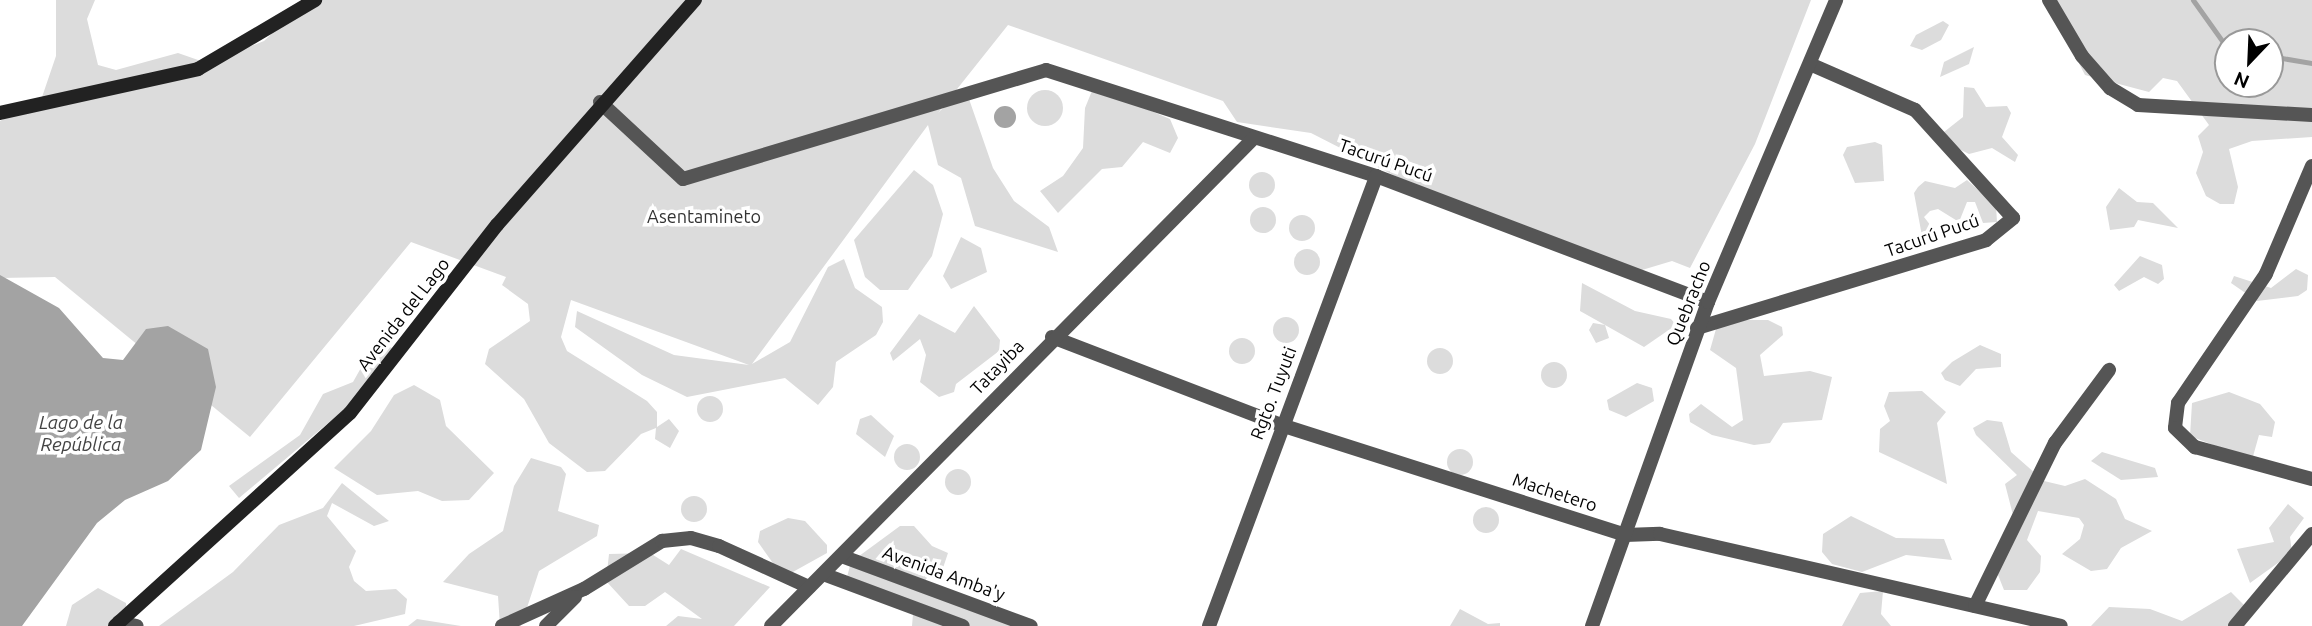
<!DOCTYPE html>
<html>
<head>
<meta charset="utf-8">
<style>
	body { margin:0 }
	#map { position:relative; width:2312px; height:626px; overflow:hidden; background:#fff; font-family:Ubuntu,sans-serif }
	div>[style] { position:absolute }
	.green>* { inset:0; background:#dcdcdc }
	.round { border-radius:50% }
	.water>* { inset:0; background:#a3a3a3 }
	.stream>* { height:5px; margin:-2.5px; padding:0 2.5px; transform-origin:2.5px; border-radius:2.5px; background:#a3a3a3 }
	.street>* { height:14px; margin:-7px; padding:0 7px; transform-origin:7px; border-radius:7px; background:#555 }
	.secondary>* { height:14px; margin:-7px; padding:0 7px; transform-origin:7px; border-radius:7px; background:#222 }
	span { translate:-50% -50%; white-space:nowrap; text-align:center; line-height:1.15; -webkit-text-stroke:7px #fff; paint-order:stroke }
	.street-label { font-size:18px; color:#000 }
	.park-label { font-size:18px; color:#333 }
	.water-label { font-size:19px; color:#444; font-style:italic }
	.north { position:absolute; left:2214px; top:28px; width:70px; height:70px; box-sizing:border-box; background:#fff; border:2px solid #999; border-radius:50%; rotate:203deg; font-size:19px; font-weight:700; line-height:28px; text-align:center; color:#000 }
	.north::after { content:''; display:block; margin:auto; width:24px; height:32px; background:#000; clip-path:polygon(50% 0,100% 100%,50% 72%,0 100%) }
</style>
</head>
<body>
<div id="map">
	<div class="green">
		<div style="clip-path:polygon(56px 0,95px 0,87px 19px,98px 65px,116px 70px,178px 53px,201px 61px,246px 48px,264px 41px,307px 0,1811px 0,1755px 144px,1690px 268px,1672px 261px,1632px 273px,1446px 202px,1311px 133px,1237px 122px,1223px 101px,1008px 25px,938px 113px,951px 100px,969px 99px,993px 168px,1014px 201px,1049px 227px,1058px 252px,975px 226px,961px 178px,938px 165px,928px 125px,752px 364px,790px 342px,828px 267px,844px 259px,855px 288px,882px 307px,883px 322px,876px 335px,836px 362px,833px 387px,818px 405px,785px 378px,687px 397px,642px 375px,575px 327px,577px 311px,674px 355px,749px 365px,571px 300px,561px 337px,567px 351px,647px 401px,657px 412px,657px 427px,669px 419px,679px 431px,670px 448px,655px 439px,656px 428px,641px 434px,605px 471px,587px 472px,549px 443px,524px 399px,485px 364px,489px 349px,530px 321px,528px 304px,502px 285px,506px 277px,411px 242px,250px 437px,55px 277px,0 278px,0 121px,41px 100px,56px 56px)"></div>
		<div style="clip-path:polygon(evenodd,2046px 0,2312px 0,2312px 137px,2252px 141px,2229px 149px,2238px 187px,2234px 204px,2220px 204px,2206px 196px,2196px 173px,2203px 152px,2198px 136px,2209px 125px,2177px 81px,2163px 78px,2149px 92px,2085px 75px,2046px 0,2228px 42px,2270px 42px,2270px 84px,2228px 84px,2228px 42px)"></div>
		<div style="clip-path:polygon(1943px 21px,1949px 25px,1941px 40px,1922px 50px,1910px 46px,1916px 35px)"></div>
		<div style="clip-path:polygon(1974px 47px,1969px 64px,1940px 77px,1944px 62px)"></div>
		<div style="clip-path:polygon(1094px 86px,1124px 88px,1135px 104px,1170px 119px,1178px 138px,1170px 153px,1143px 142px,1122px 167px,1102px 169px,1058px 213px,1040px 191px,1063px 176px,1083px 148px,1085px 108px)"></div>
		<div style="clip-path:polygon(1964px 87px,1974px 88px,1986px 107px,2007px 106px,2011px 113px,2002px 137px,2018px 155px,2015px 162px,1992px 148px,1969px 154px,1953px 146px,1944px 132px,1963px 117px)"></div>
		<div class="round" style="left:1027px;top:90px;width:36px;height:36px"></div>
		<div style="clip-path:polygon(1875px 142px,1882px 145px,1884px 181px,1855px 183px,1843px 155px,1847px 147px)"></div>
		<div style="clip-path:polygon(914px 170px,933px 185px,943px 214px,932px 256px,908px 290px,880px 290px,865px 277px,854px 240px)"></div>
		<div class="round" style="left:1249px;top:172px;width:26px;height:26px"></div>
		<div style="clip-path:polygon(1967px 180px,1996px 206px,1997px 222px,1983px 223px,1975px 202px,1967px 202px,1959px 222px,1938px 209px,1930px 211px,1924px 217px,1938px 235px,1922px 236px,1914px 193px,1918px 187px,1925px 181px,1955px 188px)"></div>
		<div style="clip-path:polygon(2119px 188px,2137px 202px,2153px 203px,2178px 228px,2138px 220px,2134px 227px,2110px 230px,2106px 207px)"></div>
		<div class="round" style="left:1250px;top:207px;width:26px;height:26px"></div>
		<div class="round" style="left:1289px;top:215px;width:26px;height:26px"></div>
		<div style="clip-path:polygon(961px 237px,981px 248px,987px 272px,951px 289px,943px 276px)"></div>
		<div class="round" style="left:1294px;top:249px;width:26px;height:26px"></div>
		<div style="clip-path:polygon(2140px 256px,2162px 265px,2164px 279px,2158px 284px,2144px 277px,2119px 291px,2114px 285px)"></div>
		<div style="clip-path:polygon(2296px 269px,2308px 275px,2307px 290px,2298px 296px,2257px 301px,2231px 283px,2234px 276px,2271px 288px)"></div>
		<div style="clip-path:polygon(1582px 283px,1635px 311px,1671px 319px,1676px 325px,1644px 347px,1605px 325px,1609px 338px,1596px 343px,1589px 330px,1593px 323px,1605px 325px,1580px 311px)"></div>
		<div style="clip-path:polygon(974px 306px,1000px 340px,999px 351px,956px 384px,954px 392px,939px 397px,920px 382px,926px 355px,920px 339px,893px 361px,890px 353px,919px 314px,955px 333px)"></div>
		<div class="round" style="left:1273px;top:317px;width:26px;height:26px"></div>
		<div style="clip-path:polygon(1737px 320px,1768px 320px,1782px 327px,1783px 335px,1760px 355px,1764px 376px,1810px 371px,1832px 377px,1822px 420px,1783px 423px,1770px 443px,1754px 445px,1712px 435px,1690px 422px,1689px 414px,1701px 404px,1732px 427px,1743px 420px,1736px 368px,1710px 350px,1716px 329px)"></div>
		<div class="round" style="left:1229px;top:338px;width:26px;height:26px"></div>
		<div style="clip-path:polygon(375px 343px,403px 351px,371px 387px,239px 498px,229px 486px,300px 435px,323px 394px,353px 382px)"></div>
		<div style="clip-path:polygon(1980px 345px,2001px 354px,2001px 367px,1976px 369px,1960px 386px,1945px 380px,1941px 373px,1952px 362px)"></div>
		<div class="round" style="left:1427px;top:348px;width:26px;height:26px"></div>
		<div class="round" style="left:1541px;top:362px;width:26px;height:26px"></div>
		<div style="clip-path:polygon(1637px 383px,1652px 388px,1654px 401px,1626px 417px,1609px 410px,1607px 400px)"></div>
		<div style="clip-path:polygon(414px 385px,440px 400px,446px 426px,494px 473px,469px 500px,442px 501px,418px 491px,377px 495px,334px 468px,371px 431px,394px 395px)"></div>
		<div style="clip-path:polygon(1922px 391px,1946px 412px,1937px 423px,1947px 484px,1879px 452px,1880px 429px,1890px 421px,1884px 406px,1889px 392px)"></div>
		<div style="clip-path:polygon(2229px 392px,2260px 404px,2275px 422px,2272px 437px,2259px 435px,2252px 460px,2190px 436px,2192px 403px)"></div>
		<div class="round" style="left:697px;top:396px;width:26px;height:26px"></div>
		<div style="clip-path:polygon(871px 415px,894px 436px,885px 457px,856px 434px,860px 419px)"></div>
		<div style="clip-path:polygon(1987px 420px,2002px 422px,2011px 452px,2044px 481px,2065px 486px,2085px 479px,2116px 499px,2125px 519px,2152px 531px,2121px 548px,2107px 569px,2091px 571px,2062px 554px,2080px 539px,2084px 525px,2079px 518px,2038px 511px,2027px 540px,2041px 556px,2040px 572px,2027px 590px,2004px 590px,1998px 575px,2013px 515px,2005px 484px,2017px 475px,1976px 435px,1973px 428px)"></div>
		<div class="round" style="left:894px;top:444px;width:26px;height:26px"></div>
		<div class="round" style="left:1447px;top:449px;width:26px;height:26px"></div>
		<div style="clip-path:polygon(2102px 452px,2155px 468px,2158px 477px,2121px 480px,2091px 461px)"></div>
		<div style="clip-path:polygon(531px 458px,561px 467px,566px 474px,558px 511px,599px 525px,597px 536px,539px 571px,521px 626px,500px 626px,498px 596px,443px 582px,469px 554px,503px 531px,514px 486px)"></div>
		<div class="round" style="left:945px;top:469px;width:26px;height:26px"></div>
		<div style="clip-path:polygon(342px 483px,389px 521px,374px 526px,332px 503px,327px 516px,356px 551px,349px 567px,354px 581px,366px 591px,396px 589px,407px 599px,405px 614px,354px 626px,159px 626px,233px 572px,279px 525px,323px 508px)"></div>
		<div class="round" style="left:681px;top:496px;width:26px;height:26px"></div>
		<div style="clip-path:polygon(2288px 504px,2304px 518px,2290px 537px,2292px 553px,2250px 583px,2237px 549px,2274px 542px,2269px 528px)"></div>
		<div class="round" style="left:1473px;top:507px;width:26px;height:26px"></div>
		<div style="clip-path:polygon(1851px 516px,1896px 538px,1944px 539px,1952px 560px,1906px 555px,1862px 572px,1832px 564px,1822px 552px,1823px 534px)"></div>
		<div style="clip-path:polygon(788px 518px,805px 521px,827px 545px,827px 553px,791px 573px,775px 566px,758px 542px,760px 531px)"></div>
		<div style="clip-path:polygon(900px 526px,914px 526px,932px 546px,948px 553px,942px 571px,932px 571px,924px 582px,1017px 626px,912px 626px,913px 614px,847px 577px,851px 562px)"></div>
		<div style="clip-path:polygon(681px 549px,770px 587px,734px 626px,666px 626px,678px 616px,702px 619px,665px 592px,645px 606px,629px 606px,606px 581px,609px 554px,650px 553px,669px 565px)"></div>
		<div style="clip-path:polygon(98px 588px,126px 603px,128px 626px,66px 626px,72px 605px)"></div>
		<div style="clip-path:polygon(1883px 591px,1881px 614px,1891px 626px,1842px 626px,1860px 593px)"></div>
		<div style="clip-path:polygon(2231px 592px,2244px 605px,2229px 626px,2091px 626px,2109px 607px,2150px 609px,2182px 621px)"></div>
		<div style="clip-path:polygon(1460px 609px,1488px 624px,1500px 623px,1500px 626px,1450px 626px)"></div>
		<div style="clip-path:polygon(417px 619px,461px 626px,408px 626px)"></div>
	</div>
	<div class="water">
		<div class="round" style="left:994px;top:106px;width:22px;height:22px"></div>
		<div style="clip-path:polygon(0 275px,59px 308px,103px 358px,123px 360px,146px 329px,168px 326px,208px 349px,216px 387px,201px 450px,168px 481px,125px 500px,97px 523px,22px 626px,0 626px)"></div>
	</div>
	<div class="stream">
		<div style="left:2193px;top:0;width:60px;rotate:54.5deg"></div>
		<div style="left:2270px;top:56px;width:43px;rotate:9.5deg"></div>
	</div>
	<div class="street">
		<div style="left:2049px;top:0;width:65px;rotate:59.5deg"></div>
		<div style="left:2082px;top:56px;width:43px;rotate:48.8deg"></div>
		<div style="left:2110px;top:88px;width:33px;rotate:31deg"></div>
		<div style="left:2138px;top:105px;width:174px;rotate:3.3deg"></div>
		<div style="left:600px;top:102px;width:113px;rotate:42.9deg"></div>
		<div style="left:683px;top:179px;width:379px;rotate:-16.7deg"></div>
		<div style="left:1046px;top:70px;width:347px;rotate:17.8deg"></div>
		<div style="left:1376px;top:176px;width:355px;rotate:20.8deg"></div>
		<div style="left:2312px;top:166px;width:117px;rotate:113.1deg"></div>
		<div style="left:2266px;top:274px;width:156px;rotate:124.3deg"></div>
		<div style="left:2178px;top:403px;width:25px;rotate:97deg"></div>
		<div style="left:2175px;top:428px;width:28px;rotate:44deg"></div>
		<div style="left:2195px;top:447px;width:121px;rotate:15.3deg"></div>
		<div style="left:1697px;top:328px;width:302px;rotate:-16.9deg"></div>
		<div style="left:1986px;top:240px;width:35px;rotate:-39deg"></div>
		<div style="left:2013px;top:218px;width:146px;rotate:-132.2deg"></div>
		<div style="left:1915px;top:110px;width:112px;rotate:-156.4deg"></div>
		<div style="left:1052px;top:337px;width:245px;rotate:21deg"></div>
		<div style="left:1281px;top:425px;width:361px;rotate:17.7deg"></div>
		<div style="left:1625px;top:535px;width:35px;rotate:-2deg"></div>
		<div style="left:1660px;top:534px;width:411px;rotate:12.9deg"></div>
		<div style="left:844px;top:557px;width:199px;rotate:20.3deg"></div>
		<div style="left:823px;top:574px;width:149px;rotate:20.4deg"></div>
		<div style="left:1975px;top:606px;width:182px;rotate:-63.9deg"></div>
		<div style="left:2055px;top:443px;width:91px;rotate:-53.5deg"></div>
		<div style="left:119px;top:622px;width:18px;rotate:13deg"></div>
		<div style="left:502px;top:626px;width:90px;rotate:-24.3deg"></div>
		<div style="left:584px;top:589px;width:92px;rotate:-31.6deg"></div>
		<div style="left:662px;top:541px;width:29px;rotate:-6deg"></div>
		<div style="left:691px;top:538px;width:29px;rotate:16deg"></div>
		<div style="left:719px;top:546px;width:99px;rotate:24.5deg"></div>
		<div style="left:546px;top:626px;width:41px;rotate:-45deg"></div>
		<div style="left:771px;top:626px;width:687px;rotate:-45.3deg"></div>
		<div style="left:1209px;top:626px;width:480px;rotate:-69.6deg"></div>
		<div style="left:1592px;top:626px;width:344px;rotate:-70.3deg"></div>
		<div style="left:1708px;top:302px;width:328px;rotate:-67deg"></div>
		<div style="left:2235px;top:626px;width:120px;rotate:-50.1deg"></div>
	</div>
	<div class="secondary">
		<div style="left:0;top:113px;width:203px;rotate:-12.5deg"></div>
		<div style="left:198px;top:69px;width:136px;rotate:-30.5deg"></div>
		<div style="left:115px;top:626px;width:317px;rotate:-42.2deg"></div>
		<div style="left:350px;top:413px;width:239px;rotate:-52deg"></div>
		<div style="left:497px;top:225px;width:300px;rotate:-48.7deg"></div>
	</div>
	<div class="street-label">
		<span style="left:1386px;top:160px;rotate:19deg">Tacurú Pucú</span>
		<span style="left:1932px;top:235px;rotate:-19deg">Tacurú Pucú</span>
		<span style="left:1688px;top:303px;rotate:-68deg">Quebracho</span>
		<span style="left:403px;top:314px;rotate:-52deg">Avenida del Lago</span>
		<span style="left:997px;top:367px;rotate:-46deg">Tatayiba</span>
		<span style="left:1273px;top:393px;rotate:-69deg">Rgto. Tuyuti</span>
		<span style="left:1555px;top:492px;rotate:18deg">Machetero</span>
		<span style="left:944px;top:573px;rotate:20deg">Avenida Amba'y</span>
	</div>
	<div class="park-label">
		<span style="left:704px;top:216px">Asentamineto</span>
	</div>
	<div class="water-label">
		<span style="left:81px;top:434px">Lago de la<br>República</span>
	</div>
	<div class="north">N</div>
</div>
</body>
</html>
